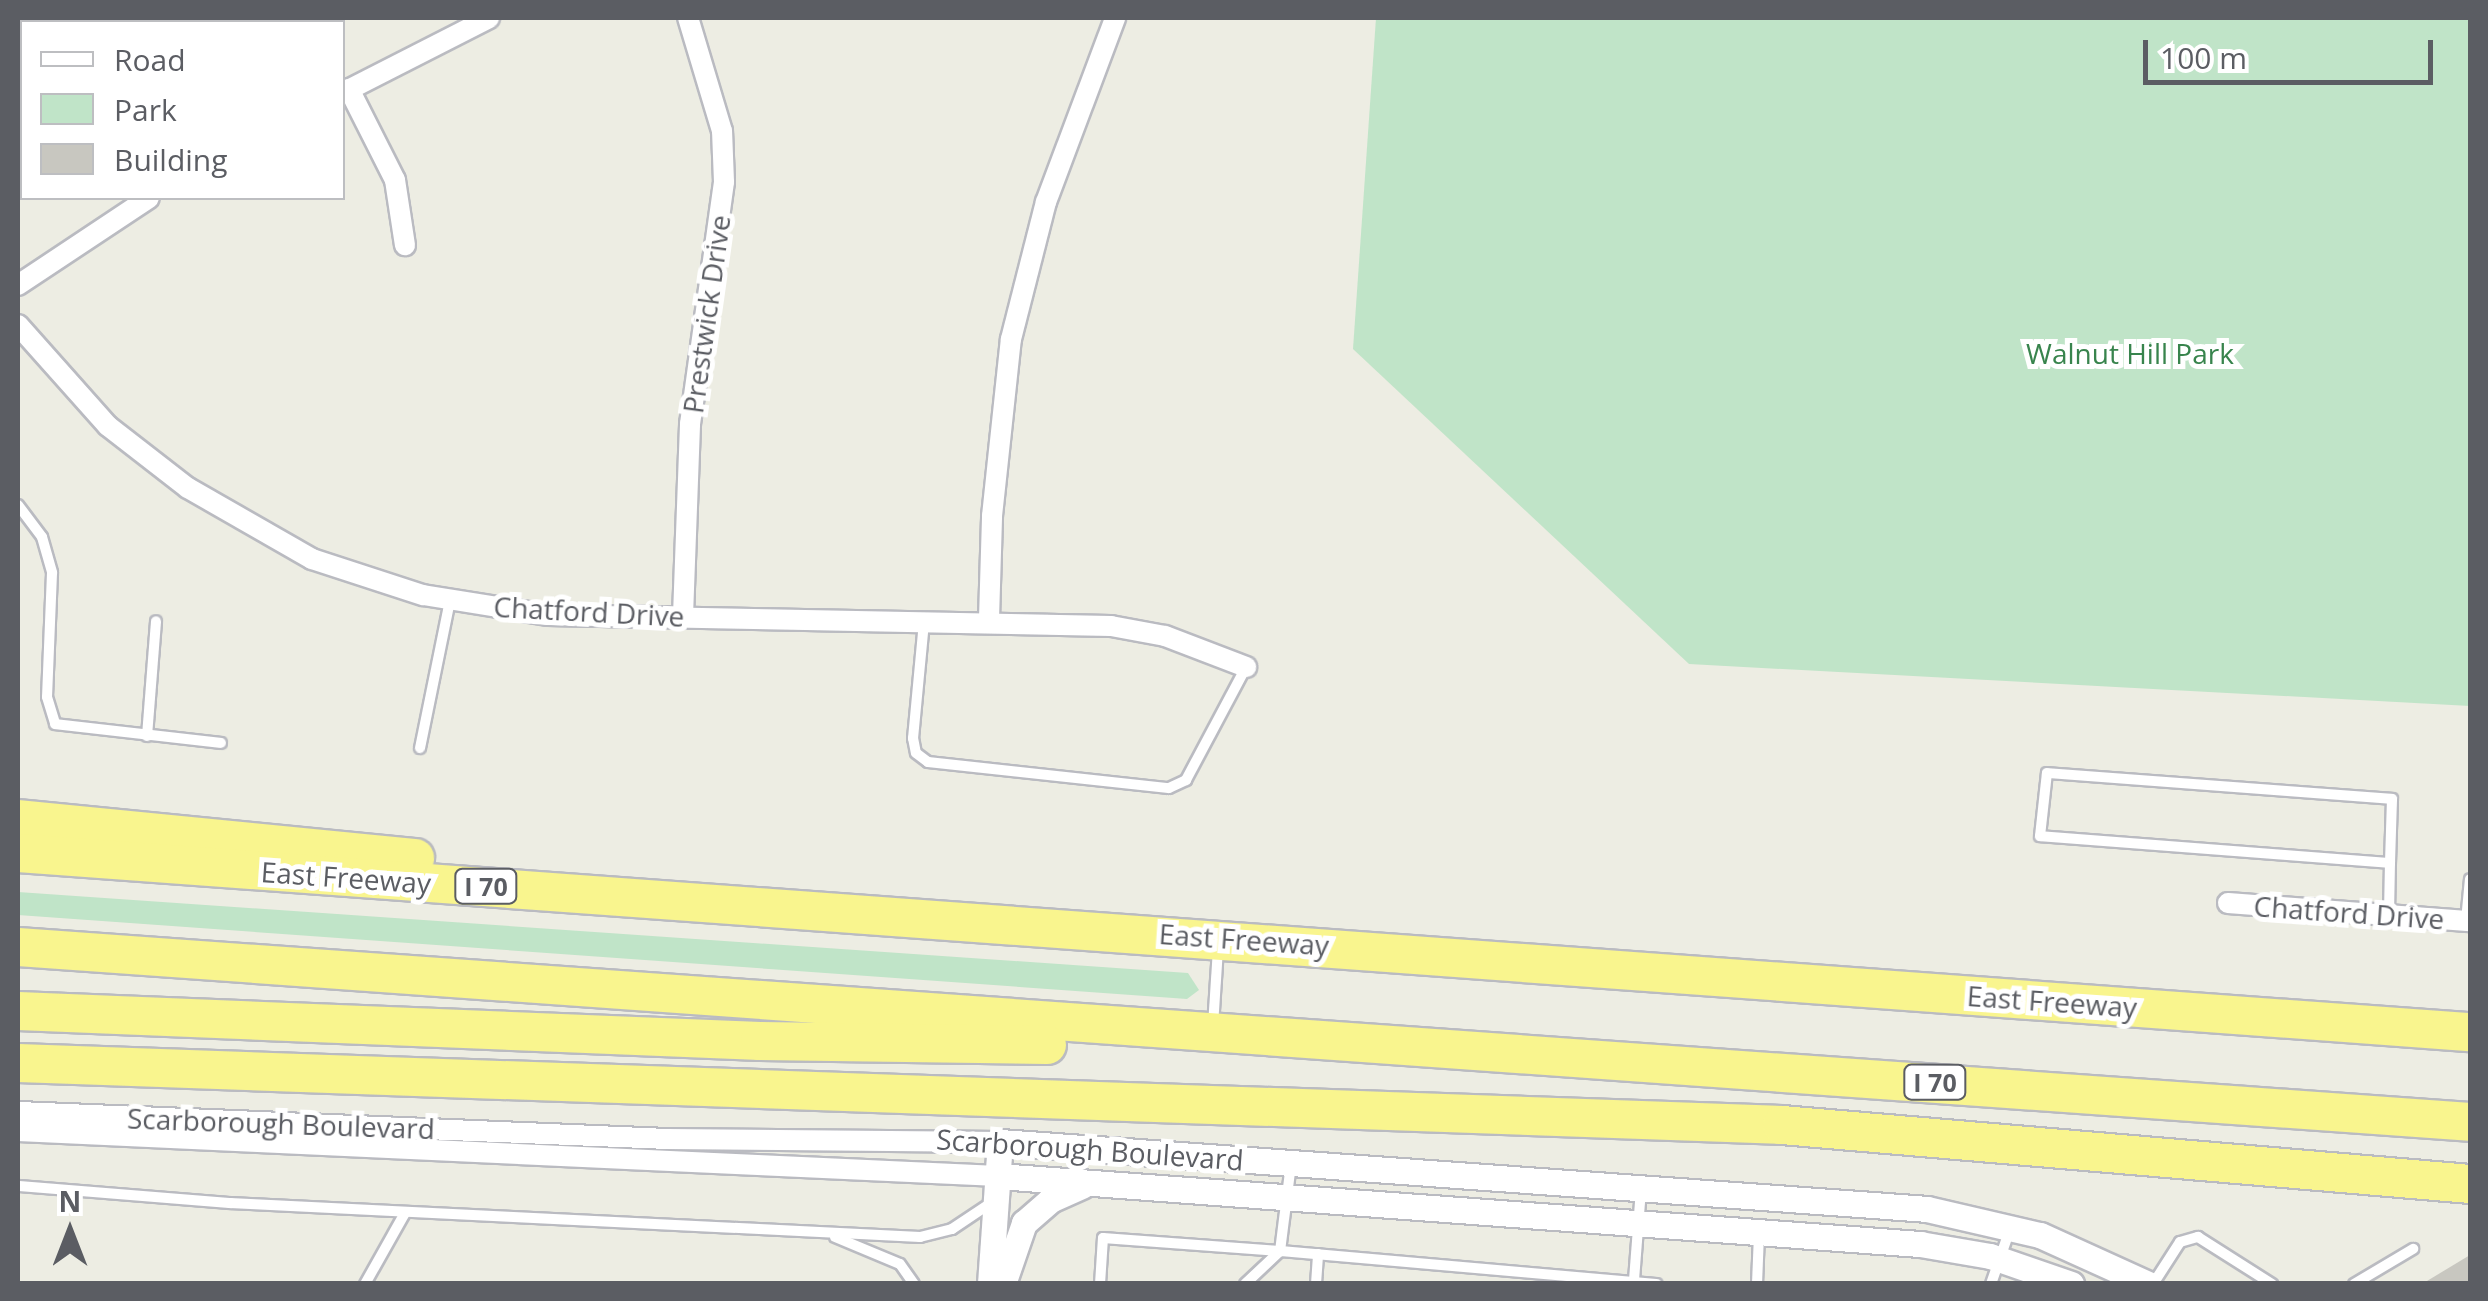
<!DOCTYPE html>
<html>
<head>
<meta charset="utf-8">
<style>
	body { margin:0 }
	#map { position:relative; width:2488px; height:1301px; overflow:hidden; background:#edede3; font-family:"Open Sans",sans-serif }
	div>[style] { position:absolute }
	.green>* { inset:0; background:#c0e4c8 }
	.building>* { inset:0; background:#c8c7c0 }
	.roads { filter:drop-shadow(2px 0 #babbc1) drop-shadow(-2px 0 #babbc1) drop-shadow(0 2px #babbc1) drop-shadow(0 -2px #babbc1) }
	.service>* { height:10px; margin:-5px; padding:0 5px; transform-origin:5px; border-radius:5px; background:#fff }
	.minor>* { height:20px; margin:-10px; padding:0 10px; transform-origin:10px; border-radius:10px; background:#fff }
	.tertiary>* { height:25px; margin:-12.5px; padding:0 12.5px; transform-origin:12.5px; border-radius:12.5px; background:#fff }
	.motorway>* { height:38px; margin:-19px; padding:0 19px; transform-origin:19px; border-radius:19px; background:#f9f58e }
	span { translate:-50% -50%; white-space:nowrap; text-align:center; line-height:1.15; -webkit-text-stroke:10px #fff; paint-order:stroke }
	.shield-label span { padding:2px 8px; background:#fff; border:2px solid; border-radius:8px; -webkit-text-stroke-width:0 }
	.shield-label { font-size:25px; color:#5b5d63; font-weight:700 }
	.street-label { font-size:28px; color:#5b5d63 }
	.park-label { font-size:28px; color:#38844d }
	.frame { position:absolute; inset:0; border:20px solid #5b5d63; pointer-events:none }
	.legend { position:absolute; left:20px; top:20px; width:325px; height:180px; box-sizing:border-box; background:#fff; border:2px solid #bdbec1; margin:0; padding:12px 18px; list-style:none; font-size:30px; color:#5b5d63 }
	.legend li { display:flex; align-items:center; gap:20px; height:50px }
	.legend b { width:50px; border:2px solid #bdbec1 }
	.north { position:absolute; left:20px; top:1181px; width:100px; height:100px; -webkit-text-stroke:8px #fff; paint-order:stroke; rotate:0deg; font-size:28px; font-weight:700; line-height:40px; text-align:center; color:#5b5d63 }
	.north::after { content:''; display:block; margin:auto; width:35px; height:45px; background:#5b5d63; clip-path:polygon(50% 0,100% 100%,50% 72%,0 100%) }
	.scale { position:absolute; left:2143px; top:40px; width:290px; height:45px; box-sizing:border-box; border:5px solid #5b5d63; border-top:0; padding-left:12px; font-size:30px; line-height:35px; white-space:nowrap; color:#5b5d63; -webkit-text-stroke:8px #fff; paint-order:stroke }
</style>
</head>
<body>
<div id="map">
	<div class="green">
		<div style="clip-path:polygon(1376px 18px,2470px 18px,2470px 706px,1689px 664px,1353px 349px)"></div>
		<div style="clip-path:polygon(18px 892px,1188px 973px,1199px 990px,1187px 999px,18px 915px)"></div>
	</div>
	<div class="building">
		<div style="clip-path:polygon(2470px 1255px,2470px 1284px,2422px 1284px)"></div>
	</div>
	<div class="roads">
		<div class="service">
			<div style="left:18px;top:505px;width:40px;rotate:53deg"></div>
			<div style="left:42px;top:537px;width:37px;rotate:74deg"></div>
			<div style="left:52px;top:573px;width:124px;rotate:92.3deg"></div>
			<div style="left:47px;top:697px;width:28px;rotate:73deg"></div>
			<div style="left:55px;top:724px;width:167px;rotate:6.5deg"></div>
			<div style="left:924px;top:622px;width:117px;rotate:95.4deg"></div>
			<div style="left:913px;top:738px;width:15px;rotate:79deg"></div>
			<div style="left:916px;top:753px;width:15px;rotate:37deg"></div>
			<div style="left:928px;top:762px;width:242px;rotate:6.2deg"></div>
			<div style="left:1169px;top:788px;width:19px;rotate:-25deg"></div>
			<div style="left:1186px;top:780px;width:128px;rotate:-62deg"></div>
			<div style="left:147px;top:736px;width:115px;rotate:-85.5deg"></div>
			<div style="left:420px;top:748px;width:150px;rotate:-78.5deg"></div>
			<div style="left:2389px;top:914px;width:51px;rotate:-88.9deg"></div>
			<div style="left:2390px;top:863px;width:351px;rotate:-175.6deg"></div>
			<div style="left:2040px;top:836px;width:63px;rotate:-83.7deg"></div>
			<div style="left:2047px;top:773px;width:346px;rotate:4.3deg"></div>
			<div style="left:2392px;top:799px;width:64px;rotate:91.8deg"></div>
			<div style="left:2466px;top:921px;width:42px;rotate:-84.6deg"></div>
			<div style="left:1213px;top:1026px;width:77px;rotate:-86.3deg"></div>
			<div style="left:1291px;top:1164px;width:88px;rotate:97.2deg"></div>
			<div style="left:1280px;top:1251px;width:378px;rotate:5deg"></div>
			<div style="left:18px;top:1186px;width:213px;rotate:4.6deg"></div>
			<div style="left:230px;top:1203px;width:691px;rotate:2.82deg"></div>
			<div style="left:920px;top:1237px;width:33px;rotate:-14deg"></div>
			<div style="left:952px;top:1229px;width:47px;rotate:-33.7deg"></div>
			<div style="left:835px;top:1237px;width:70px;rotate:22.6deg"></div>
			<div style="left:900px;top:1264px;width:24px;rotate:55deg"></div>
			<div style="left:1634px;top:1280px;width:91px;rotate:-85.6deg"></div>
			<div style="left:365px;top:1284px;width:81px;rotate:-60.6deg"></div>
			<div style="left:1100px;top:1284px;width:46px;rotate:-86.3deg"></div>
			<div style="left:1103px;top:1238px;width:177px;rotate:4.2deg"></div>
			<div style="left:1245px;top:1284px;width:48px;rotate:-43.3deg"></div>
			<div style="left:1316px;top:1284px;width:30px;rotate:-86deg"></div>
			<div style="left:1757px;top:1284px;width:49px;rotate:-87.7deg"></div>
			<div style="left:1991px;top:1284px;width:58px;rotate:-70.9deg"></div>
			<div style="left:2153px;top:1284px;width:50px;rotate:-57.3deg"></div>
			<div style="left:2180px;top:1242px;width:19px;rotate:-16deg"></div>
			<div style="left:2198px;top:1237px;width:88px;rotate:32.4deg"></div>
			<div style="left:2354px;top:1284px;width:69px;rotate:-30.7deg"></div>
		</div>
		<div class="minor">
			<div style="left:349px;top:89px;width:102px;rotate:63.2deg"></div>
			<div style="left:395px;top:180px;width:66px;rotate:81.3deg"></div>
			<div style="left:342px;top:93px;width:165px;rotate:-27deg"></div>
			<div style="left:18px;top:285px;width:157px;rotate:-33.6deg"></div>
			<div style="left:18px;top:325px;width:135px;rotate:48.3deg"></div>
			<div style="left:108px;top:426px;width:101px;rotate:37.8deg"></div>
			<div style="left:188px;top:488px;width:143px;rotate:29.8deg"></div>
			<div style="left:312px;top:559px;width:117px;rotate:18deg"></div>
			<div style="left:423px;top:595px;width:127px;rotate:9.1deg"></div>
			<div style="left:548px;top:615px;width:563px;rotate:1.12deg"></div>
			<div style="left:1111px;top:626px;width:55px;rotate:10.5deg"></div>
			<div style="left:1165px;top:636px;width:87px;rotate:20.9deg"></div>
			<div style="left:683px;top:616px;width:192px;rotate:-87.9deg"></div>
			<div style="left:690px;top:424px;width:244px;rotate:-82deg"></div>
			<div style="left:724px;top:182px;width:51px;rotate:-92.2deg"></div>
			<div style="left:722px;top:131px;width:118px;rotate:-106.7deg"></div>
			<div style="left:989px;top:619px;width:103px;rotate:-88.3deg"></div>
			<div style="left:992px;top:516px;width:178px;rotate:-83.9deg"></div>
			<div style="left:1011px;top:339px;width:141px;rotate:-75.7deg"></div>
			<div style="left:1046px;top:202px;width:197px;rotate:-69.4deg"></div>
			<div style="left:2228px;top:903px;width:243px;rotate:4.3deg"></div>
			<div style="left:18px;top:1112px;width:650px;rotate:2.38deg"></div>
			<div style="left:667px;top:1139px;width:333px;rotate:0.5deg"></div>
			<div style="left:18px;top:1131px;width:981px;rotate:2.63deg"></div>
		</div>
		<div class="tertiary">
			<div style="left:998px;top:1176px;width:925px;rotate:4.22deg"></div>
			<div style="left:1920px;top:1244px;width:71px;rotate:9.7deg"></div>
			<div style="left:1990px;top:1256px;width:86px;rotate:19.1deg"></div>
			<div style="left:990px;top:1284px;width:142px;rotate:-86deg"></div>
			<div style="left:1000px;top:1142px;width:929px;rotate:4.13deg"></div>
			<div style="left:1927px;top:1209px;width:116px;rotate:13deg"></div>
			<div style="left:2040px;top:1235px;width:119px;rotate:24.4deg"></div>
			<div style="left:1003px;top:1284px;width:65px;rotate:-71deg"></div>
			<div style="left:1024px;top:1223px;width:35px;rotate:-41deg"></div>
			<div style="left:1050px;top:1200px;width:35px;rotate:-24deg"></div>
		</div>
		<div class="motorway">
			<div style="left:18px;top:819px;width:399px;rotate:5.6deg"></div>
			<div style="left:18px;top:853px;width:2459px;rotate:4.18deg"></div>
			<div style="left:18px;top:947px;width:2458px;rotate:4.08deg"></div>
			<div style="left:18px;top:1011px;width:743px;rotate:2.32deg"></div>
			<div style="left:760px;top:1041px;width:287px;rotate:0.8deg"></div>
			<div style="left:18px;top:1063px;width:1765px;rotate:2.01deg"></div>
			<div style="left:1782px;top:1125px;width:691px;rotate:4.9deg"></div>
		</div>
	</div>
	<div class="shield-label">
		<span style="left:486px;top:886px">I 70</span>
		<span style="left:1935px;top:1082px">I 70</span>
	</div>
	<div class="street-label">
		<span style="left:706px;top:314px;rotate:-82deg">Prestwick Drive</span>
		<span style="left:589px;top:611px;rotate:3deg">Chatford Drive</span>
		<span style="left:346px;top:877px;rotate:4deg">East Freeway</span>
		<span style="left:2349px;top:912px;rotate:4deg">Chatford Drive</span>
		<span style="left:1244px;top:939px;rotate:4deg">East Freeway</span>
		<span style="left:2052px;top:1001px;rotate:4deg">East Freeway</span>
		<span style="left:281px;top:1123px;rotate:2deg">Scarborough Boulevard</span>
		<span style="left:1090px;top:1149px;rotate:4deg">Scarborough Boulevard</span>
	</div>
	<div class="park-label">
		<span style="left:2130px;top:353px">Walnut Hill Park</span>
	</div>
	<div class="frame"></div>
	<ul class="legend">
	<li><b style="height:12px;background:#fff"></b>Road</li>
	<li><b style="height:28px;background:#c0e4c8"></b>Park</li>
	<li><b style="height:28px;background:#c8c7c0"></b>Building</li>
	</ul>
	<div class="north">N</div>
	<div class="scale">100 m</div>
</div>
</body>
</html>
